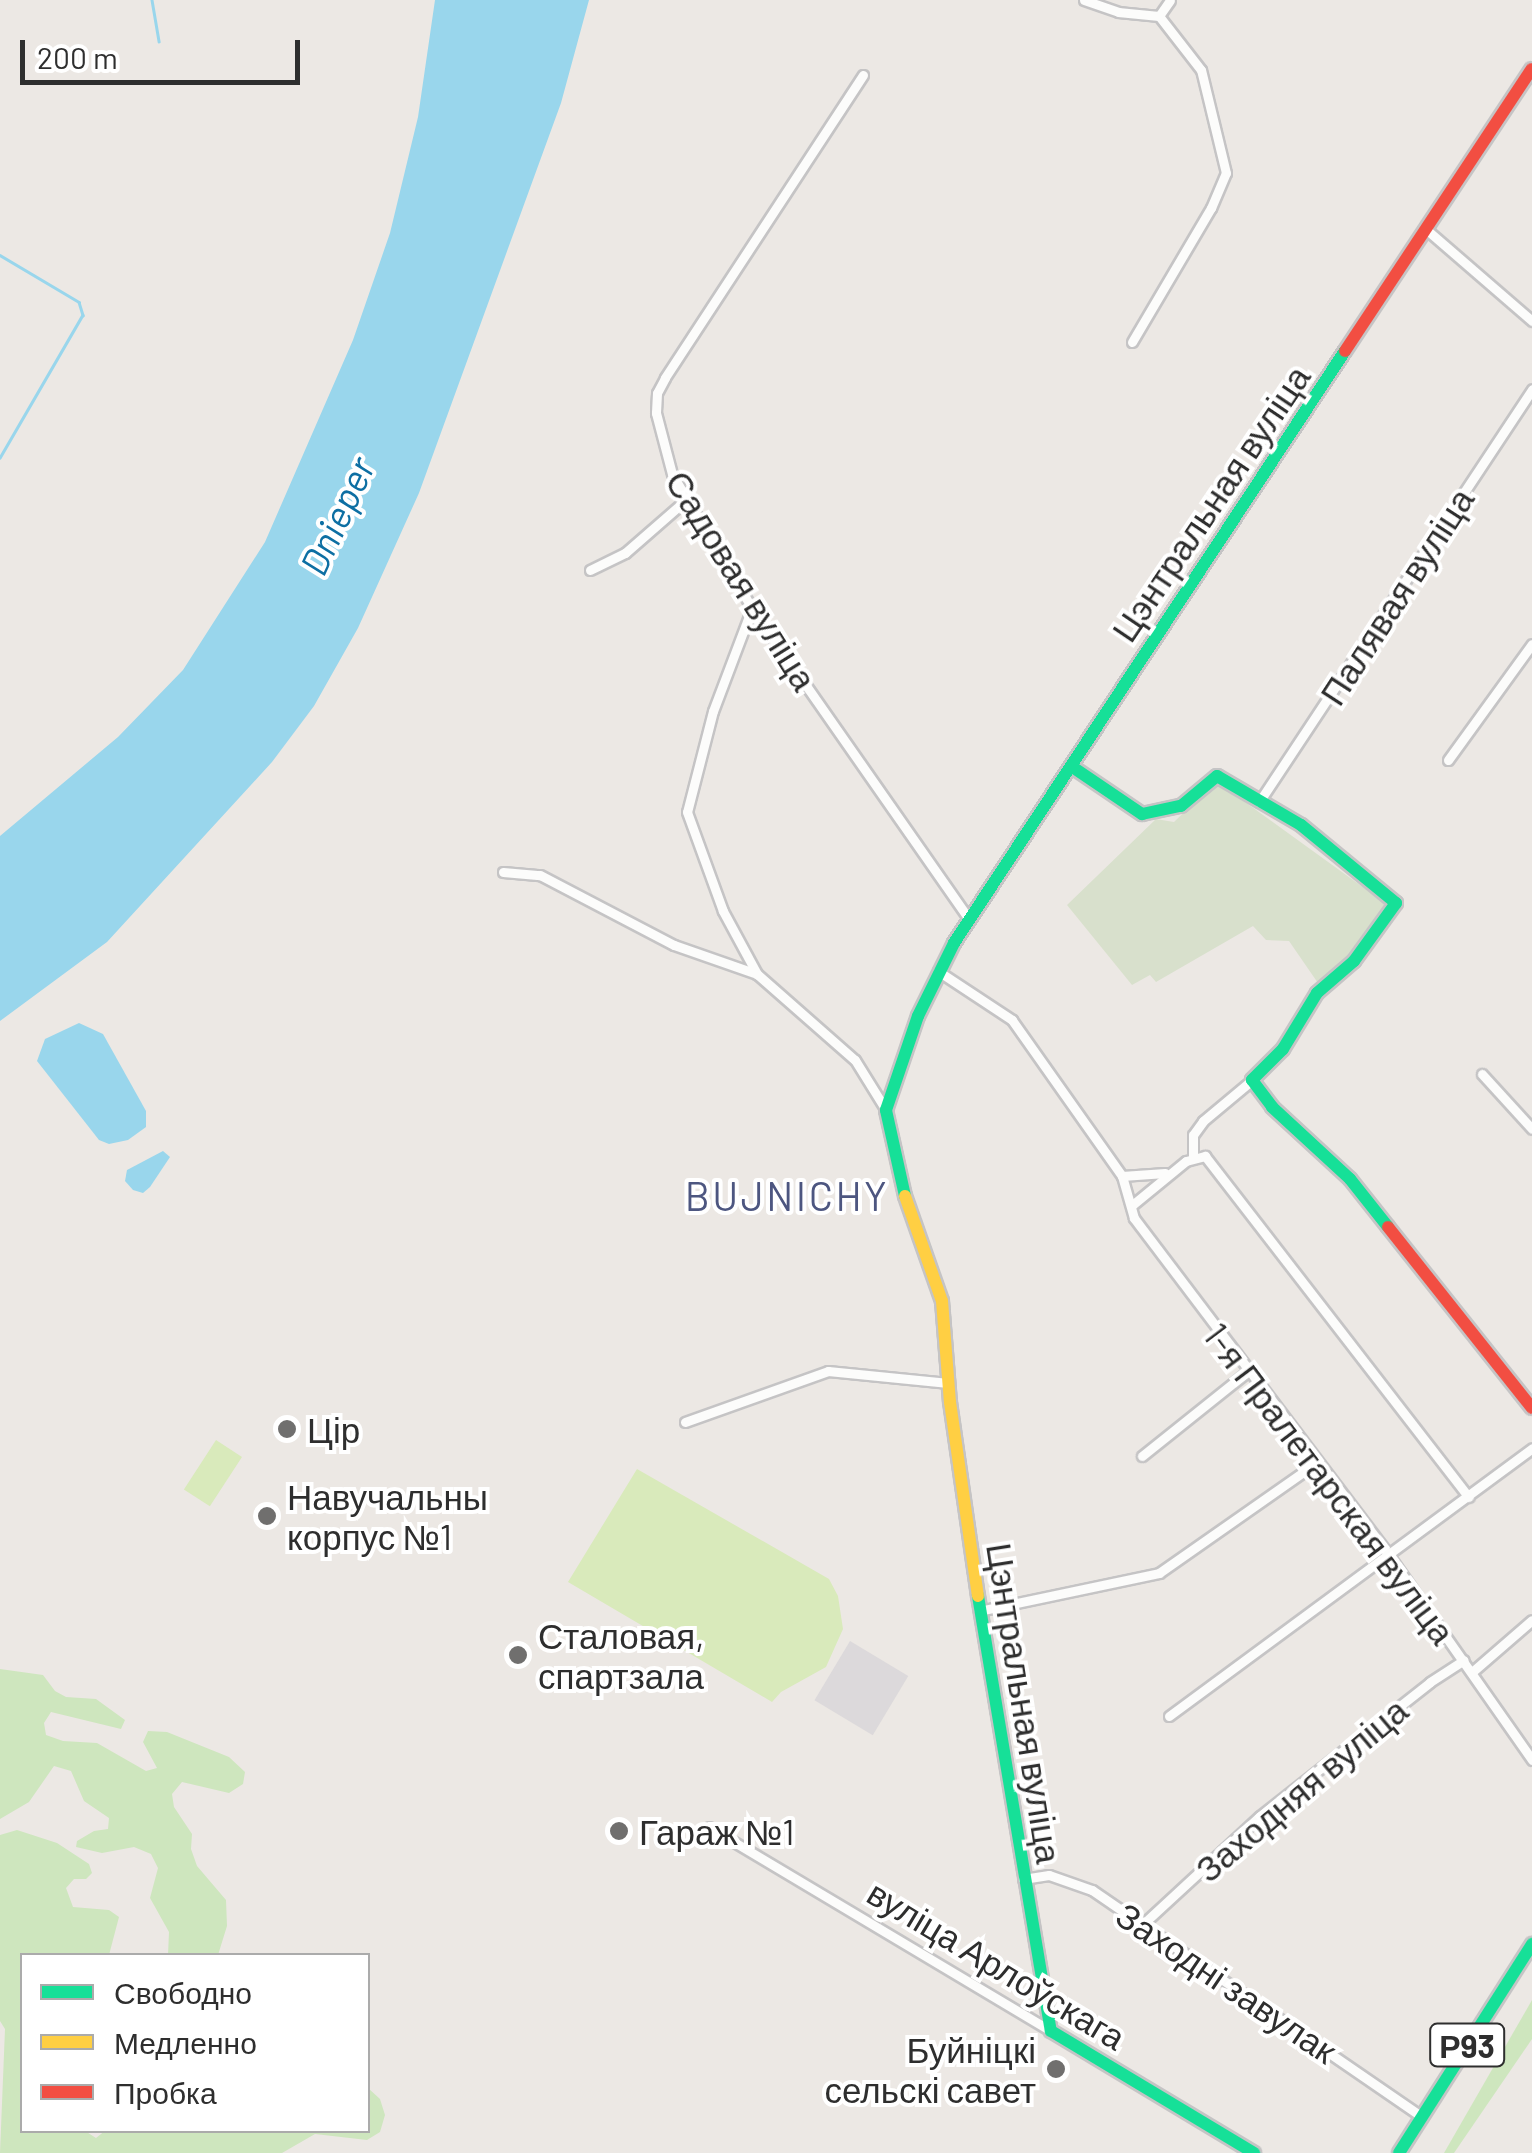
<!DOCTYPE html>
<html>
<head>
<meta charset="utf-8">
<style>
	body { margin:0 }
	#map { position:relative; width:1532px; height:2153px; overflow:hidden; background:#ece8e4; font-family:Barlow,sans-serif }
	div>[style] { position:absolute }
	.industrial>* { inset:0; background:#dcd9db; transform-origin:0 0 }
	.green>* { inset:0; background:#cee6be }
	.cemetery>* { inset:0; background:#d8e0cc }
	.pitch>* { inset:0; background:#d9eabb; transform-origin:0 0 }
	.water>* { inset:0; background:#99d6ec }
	.stream>* { height:2.5px; margin:-1.25px; padding:0 1.25px; transform-origin:1.25px; border-radius:1.25px; background:#99d6ec }
	.roads { filter:drop-shadow(2px 0 #c5c4c5) drop-shadow(-2px 0 #c5c4c5) drop-shadow(0 2px #c5c4c5) drop-shadow(0 -2px #c5c4c5) }
	.street>* { height:9px; margin:-4.5px; padding:0 4.5px; transform-origin:4.5px; border-radius:4.5px; background:#fcfcfb }
	.fast>* { height:12px; margin:-6px; padding:0 6px; transform-origin:6px; border-radius:6px; background:#16e098 }
	.slow>* { height:12px; margin:-6px; padding:0 6px; transform-origin:6px; border-radius:6px; background:#ffcf43 }
	.jam>* { height:12px; margin:-6px; padding:0 6px; transform-origin:6px; border-radius:6px; background:#f24e42 }
	.dots>* { width:28px; height:28px; translate:-50% -50%; box-sizing:border-box; border:5px solid #fff; border-radius:50% }
	span { translate:-50% -50%; white-space:nowrap; text-align:center; line-height:1.15; -webkit-text-stroke:8px #fff; paint-order:stroke }
	.shield-label span { padding:2px 8px; background:#fff; border:2px solid; border-radius:8px; -webkit-text-stroke-width:0 }
	.shield-label { font-size:32px; color:#2e2e2e; font-weight:700 }
	.street-label { font-size:35px; color:#2e2e2e }
	.poi-label { font-size:35px; color:#2e2e2e }
	.left { translate:0 -50%; text-align:left }
	.right { translate:-100% -50%; text-align:right }
	.water-label { font-size:38px; color:#0d6fa3; font-style:italic }
	.quarter-label { font-size:40px; color:#4d5680; letter-spacing:2.5px }
	.legend { position:absolute; left:20px; top:1953px; width:350px; height:180px; box-sizing:border-box; background:#fff; border:2px solid #ababab; margin:0; padding:12px 18px; list-style:none; font-size:30px; color:#2e2e2e }
	.legend li { display:flex; align-items:center; gap:20px; height:50px }
	.legend b { width:50px; border:2px solid #ababab }
	.scale { position:absolute; left:20px; top:40px; width:280px; height:45px; box-sizing:border-box; border:5px solid #2e2e2e; border-top:0; padding-left:12px; font-size:30px; line-height:35px; white-space:nowrap; color:#2e2e2e; -webkit-text-stroke:8px #fff; paint-order:stroke }
</style>
</head>
<body>
<div id="map">
	<div class="industrial">
		<div style="left:850px;top:1641px;width:68px;height:69px;rotate:31deg"></div>
	</div>
	<div class="green">
		<div style="clip-path:polygon(0 1669px,43px 1675px,55px 1691px,66px 1697px,96px 1699px,125px 1720px,121px 1729px,51px 1712px,44px 1723px,46px 1735px,63px 1741px,97px 1743px,146px 1771px,157px 1768px,143px 1742px,148px 1731px,167px 1732px,229px 1757px,245px 1772px,243px 1784px,229px 1793px,182px 1782px,172px 1794px,174px 1807px,192px 1834px,191px 1849px,197px 1866px,226px 1900px,227px 1926px,218px 1955px,168px 1955px,169px 1932px,150px 1898px,158px 1868px,151px 1854px,134px 1847px,102px 1853px,76px 1847px,77px 1841px,94px 1831px,108px 1829px,109px 1818px,84px 1801px,71px 1771px,54px 1766px,29px 1802px,0 1819px)"></div>
		<div style="clip-path:polygon(17px 1830px,57px 1843px,89px 1864px,92px 1873px,86px 1879px,74px 1879px,66px 1888px,73px 1907px,109px 1910px,119px 1917px,109px 1955px,22px 1956px,22px 2130px,85px 2131px,96px 2138px,106px 2130px,368px 2130px,368px 2088px,380px 2099px,385px 2115px,380px 2132px,367px 2140px,315px 2134px,282px 2153px,0 2153px,5px 2029px,0 2021px,0 1835px)"></div>
		<div style="clip-path:polygon(1532px 2000px,1532px 2039px,1454px 2153px,1444px 2153px)"></div>
	</div>
	<div class="cemetery">
		<div style="clip-path:polygon(1216px 781px,1389px 906px,1346px 963px,1320px 986px,1289px 941px,1266px 940px,1253px 926px,1156px 982px,1150px 975px,1132px 985px,1067px 905px,1156px 819px,1174px 822px)"></div>
	</div>
	<div class="pitch">
		<div style="left:216px;top:1440px;width:31px;height:59px;rotate:33deg"></div>
		<div style="clip-path:polygon(637px 1469px,829px 1579px,838px 1596px,843px 1629px,826px 1667px,781px 1692px,772px 1702px,568px 1582px)"></div>
	</div>
	<div class="water">
		<div style="clip-path:polygon(435px 0,589px 0,561px 103px,419px 493px,358px 628px,314px 706px,272px 762px,107px 942px,0 1021px,0 836px,118px 737px,183px 670px,265px 542px,353px 340px,390px 233px,418px 117px)"></div>
		<div style="clip-path:polygon(79px 1023px,103px 1034px,146px 1111px,146px 1127px,128px 1140px,109px 1144px,99px 1140px,37px 1061px,45px 1039px)"></div>
		<div style="clip-path:polygon(163px 1151px,170px 1157px,150px 1187px,143px 1193px,133px 1190px,125px 1181px,127px 1170px)"></div>
	</div>
	<div class="stream">
		<div style="left:152px;top:0;width:42px;rotate:80.3deg"></div>
		<div style="left:0;top:255px;width:92px;rotate:30.7deg"></div>
		<div style="left:79px;top:302px;width:14px;rotate:73deg"></div>
		<div style="left:83px;top:315px;width:165px;rotate:120.1deg"></div>
	</div>
	<div class="roads">
		<div class="street">
			<div style="left:1084px;top:0;width:36px;rotate:19deg"></div>
			<div style="left:1118px;top:12px;width:41px;rotate:5.6deg"></div>
			<div style="left:1159px;top:16px;width:19px;rotate:-55deg"></div>
			<div style="left:863px;top:75px;width:362px;rotate:123.2deg"></div>
			<div style="left:665px;top:378px;width:17px;rotate:118deg"></div>
			<div style="left:657px;top:393px;width:20px;rotate:93deg"></div>
			<div style="left:656px;top:413px;width:63px;rotate:75.3deg"></div>
			<div style="left:672px;top:474px;width:156px;rotate:59.2deg"></div>
			<div style="left:752px;top:608px;width:379px;rotate:55.1deg"></div>
			<div style="left:1427px;top:230px;width:139px;rotate:40.9deg"></div>
			<div style="left:1132px;top:342px;width:156px;rotate:-59.5deg"></div>
			<div style="left:1211px;top:208px;width:38px;rotate:-67deg"></div>
			<div style="left:1226px;top:173px;width:106px;rotate:-103.6deg"></div>
			<div style="left:1201px;top:70px;width:68px;rotate:-127.9deg"></div>
			<div style="left:590px;top:570px;width:39px;rotate:-26deg"></div>
			<div style="left:625px;top:553px;width:82px;rotate:-41.1deg"></div>
			<div style="left:752px;top:608px;width:110px;rotate:110.7deg"></div>
			<div style="left:713px;top:711px;width:104px;rotate:104.4deg"></div>
			<div style="left:687px;top:812px;width:105px;rotate:70deg"></div>
			<div style="left:723px;top:911px;width:72px;rotate:61.6deg"></div>
			<div style="left:1448px;top:760px;width:143px;rotate:-54.1deg"></div>
			<div style="left:1259px;top:802px;width:495px;rotate:-56.5deg"></div>
			<div style="left:503px;top:872px;width:37px;rotate:5deg"></div>
			<div style="left:540px;top:875px;width:151px;rotate:27.6deg"></div>
			<div style="left:674px;top:945px;width:88px;rotate:19.3deg"></div>
			<div style="left:757px;top:974px;width:130px;rotate:41.3deg"></div>
			<div style="left:855px;top:1060px;width:59px;rotate:58.2deg"></div>
			<div style="left:938px;top:971px;width:89px;rotate:33.5deg"></div>
			<div style="left:1012px;top:1020px;width:191px;rotate:54.8deg"></div>
			<div style="left:1122px;top:1176px;width:44px;rotate:74.1deg"></div>
			<div style="left:1134px;top:1218px;width:425px;rotate:52.9deg"></div>
			<div style="left:1390px;top:1557px;width:248px;rotate:55deg"></div>
			<div style="left:1482px;top:1074px;width:74px;rotate:47.7deg"></div>
			<div style="left:1193px;top:1157px;width:22px;rotate:-90deg"></div>
			<div style="left:1193px;top:1135px;width:17px;rotate:-54deg"></div>
			<div style="left:1203px;top:1121px;width:64px;rotate:-39.9deg"></div>
			<div style="left:1122px;top:1176px;width:43px;rotate:-4deg"></div>
			<div style="left:1131px;top:1206px;width:71px;rotate:-39.3deg"></div>
			<div style="left:1186px;top:1161px;width:20px;rotate:-15deg"></div>
			<div style="left:1205px;top:1156px;width:431px;rotate:52.3deg"></div>
			<div style="left:685px;top:1422px;width:152px;rotate:-19.6deg"></div>
			<div style="left:828px;top:1371px;width:121px;rotate:5.7deg"></div>
			<div style="left:1142px;top:1456px;width:134px;rotate:-38.7deg"></div>
			<div style="left:979px;top:1611px;width:184px;rotate:-11.9deg"></div>
			<div style="left:1159px;top:1573px;width:192px;rotate:-35deg"></div>
			<div style="left:1472px;top:1672px;width:79px;rotate:-40.9deg"></div>
			<div style="left:1169px;top:1716px;width:451px;rotate:-36.4deg"></div>
			<div style="left:709px;top:1827px;width:398px;rotate:30.8deg"></div>
			<div style="left:1023px;top:1879px;width:26px;rotate:-9deg"></div>
			<div style="left:1049px;top:1875px;width:46px;rotate:19.2deg"></div>
			<div style="left:1092px;top:1890px;width:399px;rotate:34.5deg"></div>
			<div style="left:1143px;top:1924px;width:159px;rotate:-42.7deg"></div>
			<div style="left:1260px;top:1816px;width:216px;rotate:-38.2deg"></div>
			<div style="left:1430px;top:1682px;width:40px;rotate:-32.9deg"></div>
		</div>
		<div class="fast">
			<div style="left:1071px;top:766px;width:86px;rotate:34.1deg"></div>
			<div style="left:1142px;top:814px;width:40px;rotate:-12deg"></div>
			<div style="left:1181px;top:806px;width:47px;rotate:-39.8deg"></div>
			<div style="left:1217px;top:776px;width:97px;rotate:30.3deg"></div>
			<div style="left:1301px;top:825px;width:123px;rotate:39.4deg"></div>
			<div style="left:1396px;top:903px;width:72px;rotate:125.9deg"></div>
			<div style="left:1354px;top:961px;width:49px;rotate:139.1deg"></div>
			<div style="left:1317px;top:993px;width:66px;rotate:121.3deg"></div>
			<div style="left:1283px;top:1049px;width:44px;rotate:135deg"></div>
			<div style="left:1252px;top:1080px;width:34px;rotate:53deg"></div>
			<div style="left:1272px;top:1107px;width:106px;rotate:42.7deg"></div>
			<div style="left:1350px;top:1179px;width:61px;rotate:51.6deg"></div>
			<div style="left:905px;top:1196px;width:88px;rotate:-102.5deg"></div>
			<div style="left:886px;top:1110px;width:99px;rotate:-71.2deg"></div>
			<div style="left:918px;top:1016px;width:81px;rotate:-63.7deg"></div>
			<div style="left:954px;top:943px;width:709px;rotate:-56.56deg"></div>
			<div style="left:978px;top:1596px;width:441px;rotate:80.5deg"></div>
			<div style="left:1051px;top:2031px;width:237px;rotate:31deg"></div>
			<div style="left:1399px;top:2153px;width:248px;rotate:-57.5deg"></div>
		</div>
		<div class="slow">
			<div style="left:905px;top:1196px;width:111px;rotate:70.6deg"></div>
			<div style="left:942px;top:1301px;width:101px;rotate:85.5deg"></div>
			<div style="left:950px;top:1402px;width:196px;rotate:81.8deg"></div>
		</div>
		<div class="jam">
			<div style="left:1345px;top:351px;width:338px;rotate:-56.5deg"></div>
			<div style="left:1388px;top:1227px;width:231px;rotate:51.5deg"></div>
		</div>
	</div>
	<div class="dots">
		<div style="left:287px;top:1429px;background:#706f6e"></div>
		<div style="left:267px;top:1516px;background:#706f6e"></div>
		<div style="left:518px;top:1655px;background:#706f6e"></div>
		<div style="left:619px;top:1831px;background:#706f6e"></div>
		<div style="left:1056px;top:2069px;background:#706f6e"></div>
	</div>
	<div class="shield-label">
		<span style="left:1467px;top:2045px">Р93</span>
	</div>
	<div class="street-label">
		<span style="left:1210px;top:503px;rotate:-56deg">Цэнтральная вуліца</span>
		<span style="left:742px;top:580px;rotate:58deg">Садовая вуліца</span>
		<span style="left:1396px;top:596px;rotate:-57deg">Палявая вуліца</span>
		<span style="left:1330px;top:1483px;rotate:53deg">1-я Пралетарская вуліца</span>
		<span style="left:1025px;top:1703px;rotate:81deg">Цэнтральная вуліца</span>
		<span style="left:1301px;top:1789px;rotate:-40deg">Заходняя вуліца</span>
		<span style="left:997px;top:1964px;rotate:31deg">вуліца Арлоўскага</span>
		<span style="left:1227px;top:1982px;rotate:34deg">Заходні завулак</span>
	</div>
	<div class="poi-label">
		<span class="left" style="left:307px;top:1429px">Цір</span>
		<span class="left" style="left:287px;top:1516px">Навучальны<br>корпус №1</span>
		<span class="left" style="left:538px;top:1655px">Сталовая,<br>спартзала</span>
		<span class="left" style="left:639px;top:1831px">Гараж №1</span>
		<span class="right" style="left:1036px;top:2069px">Буйніцкі<br>сельскі савет</span>
	</div>
	<div class="water-label">
		<span style="left:337px;top:516px;rotate:-65deg">Dnieper</span>
	</div>
	<div class="quarter-label">
		<span style="left:787px;top:1195px">BUJNICHY</span>
	</div>
	<ul class="legend">
	<li><b style="height:12px;background:#16e098"></b>Свободно</li>
	<li><b style="height:12px;background:#ffcf43"></b>Медленно</li>
	<li><b style="height:12px;background:#f24e42"></b>Пробка</li>
	</ul>
	<div class="scale">200 m</div>
</div>
</body>
</html>
